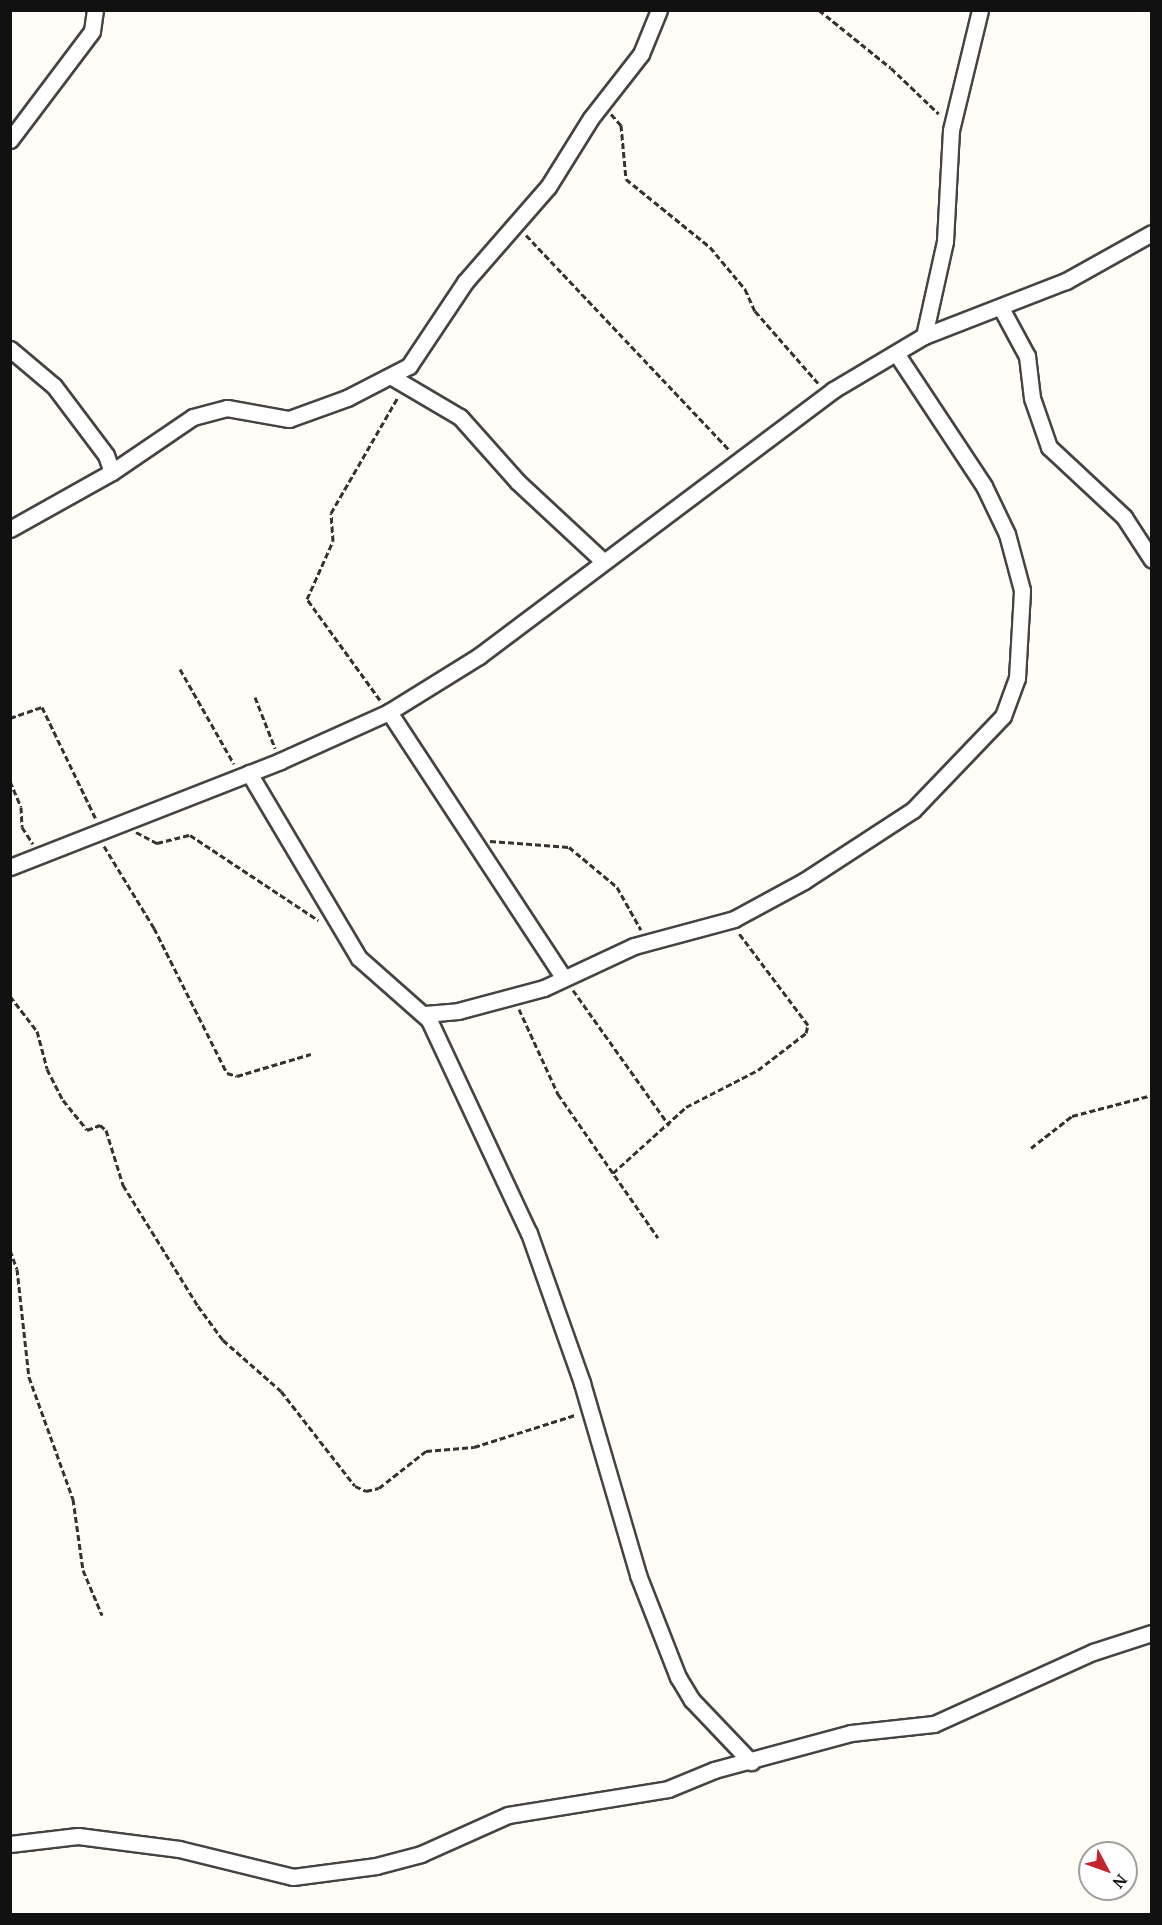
<!DOCTYPE html>
<html>
<head>
<meta charset="utf-8">
<style>
	body { margin:0 }
	#map { position:relative; width:1162px; height:1925px; overflow:hidden; background:#fffdf5; font-family:"PT Serif",serif }
	div>[style] { position:absolute }
	.path>* { height:3px; margin-top:-1.5px; transform-origin:0; background:repeating-linear-gradient(90deg,#333 0 6px,transparent 0 9px) }
	.roads { filter:drop-shadow(2px 0 #444) drop-shadow(-2px 0 #444) drop-shadow(0 2px #444) drop-shadow(0 -2px #444) }
	.minor>* { height:15px; margin:-7.5px; padding:0 7.5px; transform-origin:7.5px; border-radius:7.5px; background:#fff }
	span { translate:-50% -50%; white-space:nowrap; text-align:center; line-height:1.15; -webkit-text-stroke:6px #fff; paint-order:stroke }
	.frame { position:absolute; inset:0; border:12px solid #111; pointer-events:none }
	.north { position:absolute; left:1078px; top:1841px; width:60px; height:60px; box-sizing:border-box; background:#fff; border:2px solid #a0a0a0; border-radius:50%; rotate:131deg; font-size:16px; font-weight:700; line-height:24px; text-align:center; color:#111 }
	.north::after { content:''; display:block; margin:auto; width:21px; height:27px; background:#c4262e; clip-path:polygon(50% 0,100% 100%,50% 72%,0 100%) }
</style>
</head>
<body>
<div id="map">
	<div class="path">
		<div style="left:819px;top:10px;width:92px;rotate:38.9deg"></div>
		<div style="left:891px;top:68px;width:66px;rotate:43.8deg"></div>
		<div style="left:611px;top:114px;width:15px;rotate:48deg"></div>
		<div style="left:621px;top:125px;width:54px;rotate:84.7deg"></div>
		<div style="left:626px;top:179px;width:108px;rotate:39deg"></div>
		<div style="left:710px;top:247px;width:55px;rotate:50.2deg"></div>
		<div style="left:745px;top:289px;width:24px;rotate:66deg"></div>
		<div style="left:755px;top:311px;width:96px;rotate:48.8deg"></div>
		<div style="left:526px;top:235px;width:297px;rotate:46.6deg"></div>
		<div style="left:180px;top:669px;width:109px;rotate:60.4deg"></div>
		<div style="left:255px;top:697px;width:55px;rotate:68.6deg"></div>
		<div style="left:380px;top:700px;width:125px;rotate:-125.9deg"></div>
		<div style="left:307px;top:599px;width:64px;rotate:-65.9deg"></div>
		<div style="left:333px;top:541px;width:28px;rotate:-94deg"></div>
		<div style="left:331px;top:513px;width:134px;rotate:-60deg"></div>
		<div style="left:10px;top:718px;width:34px;rotate:-19deg"></div>
		<div style="left:42px;top:707px;width:124px;rotate:64.3deg"></div>
		<div style="left:10px;top:781px;width:28px;rotate:67deg"></div>
		<div style="left:21px;top:807px;width:20px;rotate:87deg"></div>
		<div style="left:22px;top:827px;width:20px;rotate:57deg"></div>
		<div style="left:136px;top:832px;width:24px;rotate:28deg"></div>
		<div style="left:157px;top:843px;width:34px;rotate:-14deg"></div>
		<div style="left:190px;top:835px;width:154px;rotate:33.6deg"></div>
		<div style="left:490px;top:841px;width:79px;rotate:4.3deg"></div>
		<div style="left:569px;top:847px;width:62px;rotate:39.8deg"></div>
		<div style="left:617px;top:887px;width:49px;rotate:60.8deg"></div>
		<div style="left:104px;top:846px;width:96px;rotate:58.6deg"></div>
		<div style="left:154px;top:928px;width:162px;rotate:63.3deg"></div>
		<div style="left:227px;top:1073px;width:10px;rotate:17deg"></div>
		<div style="left:237px;top:1076px;width:77px;rotate:-16.6deg"></div>
		<div style="left:573px;top:990px;width:166px;rotate:54.6deg"></div>
		<div style="left:10px;top:996px;width:44px;rotate:52.4deg"></div>
		<div style="left:37px;top:1031px;width:39px;rotate:75deg"></div>
		<div style="left:47px;top:1069px;width:35px;rotate:63deg"></div>
		<div style="left:63px;top:1100px;width:38px;rotate:51deg"></div>
		<div style="left:87px;top:1130px;width:14px;rotate:-21deg"></div>
		<div style="left:100px;top:1125px;width:8px;rotate:40deg"></div>
		<div style="left:106px;top:1130px;width:58px;rotate:72.8deg"></div>
		<div style="left:123px;top:1185px;width:142px;rotate:58.2deg"></div>
		<div style="left:198px;top:1306px;width:42px;rotate:53.7deg"></div>
		<div style="left:223px;top:1340px;width:77px;rotate:41.3deg"></div>
		<div style="left:281px;top:1391px;width:120px;rotate:52.1deg"></div>
		<div style="left:355px;top:1486px;width:12px;rotate:24deg"></div>
		<div style="left:366px;top:1491px;width:13px;rotate:-13deg"></div>
		<div style="left:379px;top:1488px;width:60px;rotate:-38.2deg"></div>
		<div style="left:426px;top:1451px;width:48px;rotate:-4.8deg"></div>
		<div style="left:474px;top:1447px;width:106px;rotate:-17.6deg"></div>
		<div style="left:519px;top:1009px;width:94px;rotate:65.4deg"></div>
		<div style="left:558px;top:1094px;width:175px;rotate:55.2deg"></div>
		<div style="left:1031px;top:1148px;width:52px;rotate:-38deg"></div>
		<div style="left:1072px;top:1116px;width:83px;rotate:-14.7deg"></div>
		<div style="left:613px;top:1173px;width:98px;rotate:-42.1deg"></div>
		<div style="left:686px;top:1107px;width:81px;rotate:-27.2deg"></div>
		<div style="left:758px;top:1070px;width:61px;rotate:-37.6deg"></div>
		<div style="left:806px;top:1033px;width:8px;rotate:-76deg"></div>
		<div style="left:808px;top:1025px;width:115px;rotate:-126.9deg"></div>
		<div style="left:10px;top:1250px;width:20px;rotate:70deg"></div>
		<div style="left:17px;top:1269px;width:109px;rotate:83.7deg"></div>
		<div style="left:29px;top:1377px;width:130px;rotate:70.2deg"></div>
		<div style="left:73px;top:1499px;width:72px;rotate:82deg"></div>
		<div style="left:83px;top:1570px;width:49px;rotate:67.1deg"></div>
	</div>
	<div class="roads">
		<div class="minor">
			<div style="left:10px;top:140px;width:136px;rotate:-53deg"></div>
			<div style="left:92px;top:31px;width:21px;rotate:-82deg"></div>
			<div style="left:1001px;top:308px;width:55px;rotate:61.6deg"></div>
			<div style="left:1027px;top:356px;width:42px;rotate:83.2deg"></div>
			<div style="left:1032px;top:398px;width:52px;rotate:70.9deg"></div>
			<div style="left:1049px;top:447px;width:103px;rotate:43deg"></div>
			<div style="left:1124px;top:517px;width:51px;rotate:56.9deg"></div>
			<div style="left:924px;top:336px;width:97px;rotate:-77.5deg"></div>
			<div style="left:945px;top:241px;width:111px;rotate:-86.9deg"></div>
			<div style="left:951px;top:130px;width:123px;rotate:-76.4deg"></div>
			<div style="left:10px;top:349px;width:57px;rotate:40.1deg"></div>
			<div style="left:54px;top:386px;width:86px;rotate:53deg"></div>
			<div style="left:106px;top:455px;width:18px;rotate:71deg"></div>
			<div style="left:392px;top:377px;width:79px;rotate:30.5deg"></div>
			<div style="left:460px;top:417px;width:87px;rotate:48.3deg"></div>
			<div style="left:518px;top:482px;width:115px;rotate:42.9deg"></div>
			<div style="left:10px;top:529px;width:117px;rotate:-29.2deg"></div>
			<div style="left:112px;top:472px;width:98px;rotate:-34.2deg"></div>
			<div style="left:193px;top:417px;width:35px;rotate:-15deg"></div>
			<div style="left:227px;top:408px;width:63px;rotate:10.1deg"></div>
			<div style="left:289px;top:419px;width:62px;rotate:-19.9deg"></div>
			<div style="left:347px;top:398px;width:70px;rotate:-27.3deg"></div>
			<div style="left:409px;top:366px;width:101px;rotate:-56.3deg"></div>
			<div style="left:465px;top:282px;width:126px;rotate:-48.9deg"></div>
			<div style="left:548px;top:187px;width:81px;rotate:-58.1deg"></div>
			<div style="left:591px;top:118px;width:81px;rotate:-52deg"></div>
			<div style="left:641px;top:54px;width:48px;rotate:-67.8deg"></div>
			<div style="left:389px;top:712px;width:318px;rotate:56.7deg"></div>
			<div style="left:249px;top:773px;width:215px;rotate:59.3deg"></div>
			<div style="left:359px;top:958px;width:94px;rotate:41.5deg"></div>
			<div style="left:429px;top:1020px;width:235px;rotate:64.9deg"></div>
			<div style="left:529px;top:1233px;width:159px;rotate:70.5deg"></div>
			<div style="left:582px;top:1383px;width:200px;rotate:73.7deg"></div>
			<div style="left:638px;top:1575px;width:110px;rotate:68.6deg"></div>
			<div style="left:678px;top:1677px;width:27px;rotate:59deg"></div>
			<div style="left:692px;top:1700px;width:86px;rotate:46.4deg"></div>
			<div style="left:10px;top:867px;width:290px;rotate:-21.4deg"></div>
			<div style="left:280px;top:761px;width:120px;rotate:-24.2deg"></div>
			<div style="left:389px;top:712px;width:106px;rotate:-31.9deg"></div>
			<div style="left:479px;top:656px;width:443px;rotate:-36.9deg"></div>
			<div style="left:833px;top:390px;width:106px;rotate:-30.7deg"></div>
			<div style="left:924px;top:336px;width:152px;rotate:-21.2deg"></div>
			<div style="left:1066px;top:281px;width:98px;rotate:-29.2deg"></div>
			<div style="left:425px;top:1014px;width:33px;rotate:-5deg"></div>
			<div style="left:458px;top:1011px;width:89px;rotate:-15deg"></div>
			<div style="left:544px;top:988px;width:99px;rotate:-25deg"></div>
			<div style="left:634px;top:946px;width:104px;rotate:-15.1deg"></div>
			<div style="left:734px;top:919px;width:80px;rotate:-28.5deg"></div>
			<div style="left:804px;top:881px;width:130px;rotate:-33.1deg"></div>
			<div style="left:913px;top:810px;width:130px;rotate:-46.2deg"></div>
			<div style="left:1003px;top:716px;width:40px;rotate:-69.8deg"></div>
			<div style="left:1017px;top:678px;width:88px;rotate:-86.7deg"></div>
			<div style="left:1022px;top:590px;width:58px;rotate:-105deg"></div>
			<div style="left:1007px;top:534px;width:53px;rotate:-115.6deg"></div>
			<div style="left:984px;top:486px;width:159px;rotate:-123.5deg"></div>
			<div style="left:10px;top:1844px;width:68px;rotate:-6.7deg"></div>
			<div style="left:78px;top:1836px;width:102px;rotate:7.3deg"></div>
			<div style="left:179px;top:1849px;width:117px;rotate:13.8deg"></div>
			<div style="left:293px;top:1877px;width:84px;rotate:-7.5deg"></div>
			<div style="left:376px;top:1866px;width:47px;rotate:-14.9deg"></div>
			<div style="left:421px;top:1854px;width:95px;rotate:-24.1deg"></div>
			<div style="left:508px;top:1815px;width:162px;rotate:-9.2deg"></div>
			<div style="left:668px;top:1789px;width:50px;rotate:-22.4deg"></div>
			<div style="left:714px;top:1770px;width:142px;rotate:-15.1deg"></div>
			<div style="left:851px;top:1733px;width:83px;rotate:-6.2deg"></div>
			<div style="left:934px;top:1724px;width:175px;rotate:-24.4deg"></div>
			<div style="left:1093px;top:1652px;width:62px;rotate:-17.9deg"></div>
		</div>
	</div>
	<div class="frame"></div>
	<div class="north">N</div>
</div>
</body>
</html>
